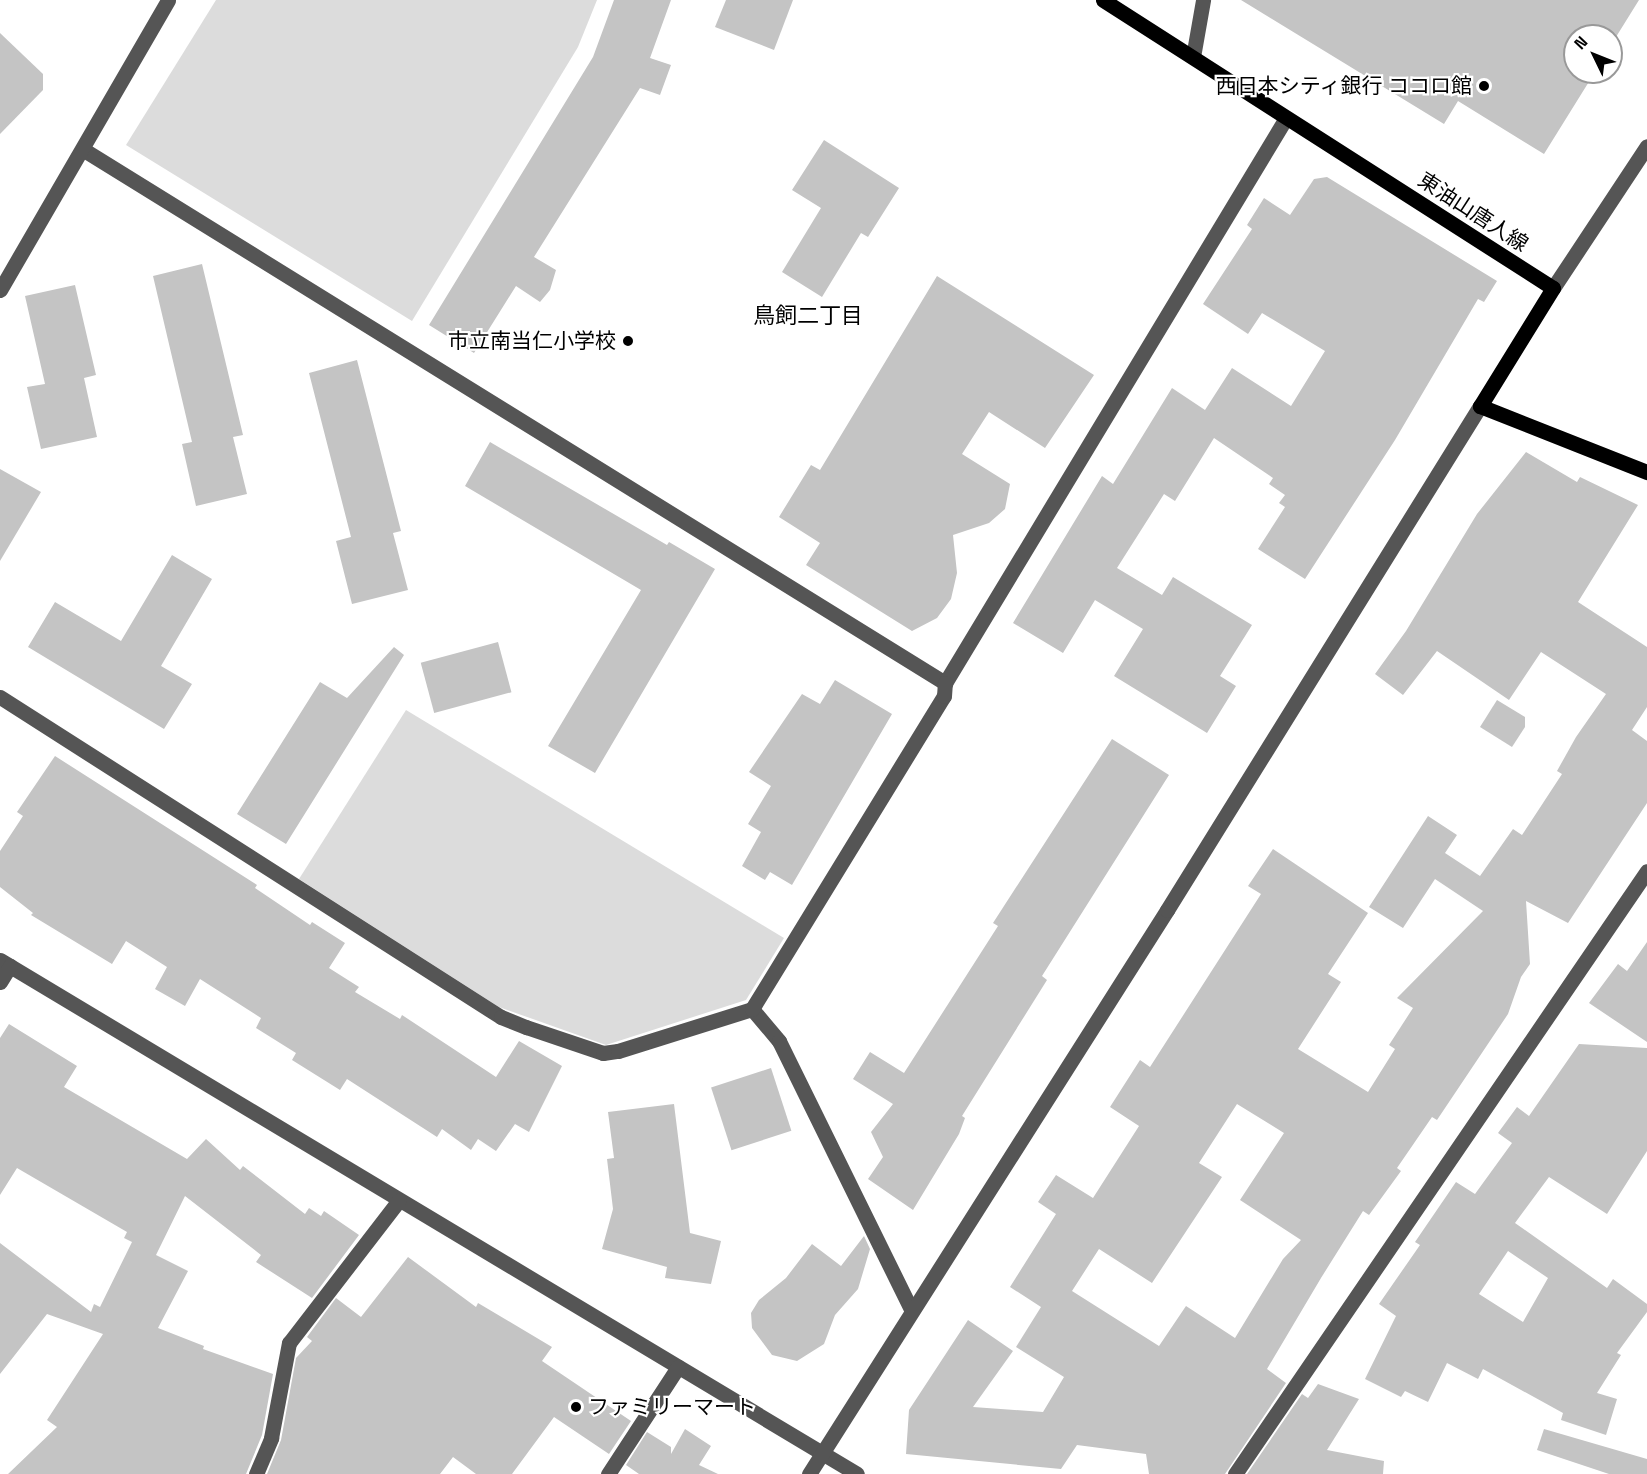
<!DOCTYPE html>
<html>
<head>
<meta charset="utf-8">
<style>
	body { margin:0 }
	#map { position:relative; width:1647px; height:1474px; overflow:hidden; background:#fff; font-family:"Space Grotesk","Noto Sans JP",sans-serif }
	div>[style] { position:absolute }
	.green>* { inset:0; background:#dcdcdc }
	.building>* { inset:0; background:#c4c4c4; transform-origin:0 0 }
	.minor>* { height:15px; margin:-7.5px; padding:0 7.5px; transform-origin:7.5px; border-radius:7.5px; background:#555 }
	.major>* { height:15px; margin:-7.5px; padding:0 7.5px; transform-origin:7.5px; border-radius:7.5px; background:#000 }
	.dots>* { width:16px; height:16px; translate:-50% -50%; box-sizing:border-box; border:3px solid #fff; border-radius:50% }
	span { translate:-50% -50%; white-space:nowrap; text-align:center; line-height:1.15; -webkit-text-stroke:4.5px #fff; paint-order:stroke }
	.poi-label { font-size:21px; color:#000 }
	.right { translate:-100% -50%; text-align:right }
	.left { translate:0 -50%; text-align:left }
	.street-label { font-size:21px; color:#000 }
	.neighbourhood-label { font-size:22px; color:#000 }
	.north { position:absolute; left:1563px; top:24px; width:60px; height:60px; box-sizing:border-box; background:#fff; border:2px solid #999; border-radius:50%; rotate:313deg; font-size:16px; font-weight:700; line-height:24px; text-align:center; color:#000 }
	.north::after { content:''; display:block; margin:auto; width:21px; height:27px; background:#000; clip-path:polygon(50% 0,100% 100%,50% 72%,0 100%) }
</style>
</head>
<body>
<div id="map">
	<div class="green">
		<div style="clip-path:polygon(216px 0,597px 0,578px 47px,412px 321px,126px 145px)"></div>
		<div style="clip-path:polygon(406px 710px,784px 938px,746px 1000px,606px 1045px,499px 1007px,299px 879px)"></div>
	</div>
	<div class="building">
		<div style="clip-path:polygon(614px 0,671px 0,650px 58px,671px 65px,660px 95px,640px 88px,534px 257px,556px 270px,550px 290px,540px 302px,516px 286px,474px 353px,429px 325px,593px 57px)"></div>
		<div style="clip-path:polygon(726px 0,793px 0,774px 50px,715px 27px)"></div>
		<div style="clip-path:polygon(1241px 0,1639px 0,1611px 45px,1611px 36px,1575px 36px,1575px 72px,1595px 72px,1544px 154px,1458px 101px,1444px 124px)"></div>
		<div style="clip-path:polygon(0 33px,43px 74px,43px 90px,0 134px)"></div>
		<div style="clip-path:polygon(824px 140px,899px 188px,868px 237px,861px 233px,822px 297px,782px 272px,821px 208px,792px 190px)"></div>
		<div style="clip-path:polygon(1327px 177px,1497px 281px,1484px 302px,1478px 299px,1395px 440px,1305px 579px,1258px 549px,1285px 507px,1279px 503px,1285px 495px,1269px 484px,1273px 478px,1214px 438px,1175px 501px,1164px 494px,1117px 568px,1162px 595px,1173px 577px,1252px 625px,1220px 676px,1236px 686px,1207px 733px,1114px 676px,1143px 629px,1095px 600px,1063px 653px,1013px 623px,1102px 476px,1113px 484px,1172px 388px,1205px 410px,1232px 368px,1291px 406px,1325px 351px,1262px 313px,1248px 334px,1203px 304px,1252px 229px,1247px 225px,1264px 198px,1290px 215px,1314px 179px)"></div>
		<div style="clip-path:polygon(202px 264px,243px 435px,233px 437px,247px 494px,196px 506px,182px 444px,192px 442px,153px 276px)"></div>
		<div style="clip-path:polygon(937px 276px,1094px 375px,1045px 448px,989px 412px,962px 454px,1010px 484px,1005px 509px,989px 523px,953px 535px,957px 573px,951px 599px,937px 618px,912px 631px,806px 565px,820px 543px,779px 517px,811px 465px,820px 470px)"></div>
		<div style="clip-path:polygon(75px 285px,96px 375px,84px 378px,97px 437px,41px 449px,27px 387px,45px 384px,25px 296px)"></div>
		<div style="clip-path:polygon(357px 360px,401px 531px,393px 533px,408px 590px,352px 604px,336px 541px,351px 537px,309px 373px)"></div>
		<div style="clip-path:polygon(490px 442px,667px 545px,669px 542px,715px 569px,595px 773px,548px 746px,641px 590px,465px 486px)"></div>
		<div style="clip-path:polygon(evenodd,1526px 452px,1577px 482px,1580px 477px,1638px 505px,1578px 602px,1647px 647px,1647px 707px,1632px 730px,1647px 741px,1647px 803px,1568px 923px,1526px 901px,1530px 964px,1521px 977px,1508px 1014px,1437px 1120px,1432px 1117px,1397px 1168px,1401px 1171px,1369px 1215px,1363px 1211px,1321px 1278px,1267px 1369px,1286px 1383px,1225px 1474px,1149px 1474px,1146px 1454px,1077px 1445px,1061px 1469px,906px 1454px,909px 1410px,968px 1320px,1013px 1351px,973px 1407px,1043px 1412px,1064px 1377px,1016px 1347px,1041px 1307px,1010px 1287px,1056px 1214px,1038px 1202px,1056px 1175px,1093px 1198px,1139px 1126px,1110px 1107px,1140px 1060px,1150px 1067px,1261px 894px,1248px 886px,1273px 849px,1368px 913px,1328px 974px,1341px 982px,1298px 1049px,1368px 1092px,1395px 1049px,1389px 1045px,1413px 1008px,1397px 998px,1483px 911px,1435px 879px,1403px 928px,1369px 907px,1428px 816px,1457px 835px,1445px 853px,1480px 876px,1513px 829px,1522px 835px,1562px 774px,1557px 771px,1576px 737px,1606px 694px,1541px 652px,1509px 700px,1437px 651px,1403px 695px,1375px 674px,1406px 631px,1477px 514px,1526px 452px,1237px 1104px,1284px 1133px,1240px 1200px,1301px 1240px,1283px 1259px,1235px 1338px,1186px 1306px,1159px 1346px,1072px 1291px,1099px 1249px,1152px 1283px,1222px 1177px,1199px 1163px,1237px 1104px)"></div>
		<div style="clip-path:polygon(0 469px,41px 492px,0 561px)"></div>
		<div style="clip-path:polygon(172px 555px,212px 579px,161px 666px,192px 684px,164px 729px,28px 647px,55px 602px,121px 641px)"></div>
		<div style="left:498px;top:642px;width:52px;height:80px;rotate:75deg"></div>
		<div style="clip-path:polygon(394px 647px,404px 655px,286px 844px,237px 814px,320px 682px,347px 698px)"></div>
		<div style="clip-path:polygon(835px 680px,892px 714px,792px 885px,770px 872px,765px 880px,742px 866px,761px 832px,748px 824px,771px 786px,749px 772px,802px 694px,820px 704px)"></div>
		<div style="clip-path:polygon(1497px 700px,1525px 717px,1525px 727px,1512px 747px,1480px 727px)"></div>
		<div style="clip-path:polygon(1112px 739px,1169px 775px,1042px 976px,1047px 980px,962px 1116px,965px 1118px,959px 1134px,913px 1210px,868px 1179px,883px 1157px,871px 1132px,893px 1104px,853px 1079px,870px 1052px,904px 1073px,998px 926px,993px 923px)"></div>
		<div style="clip-path:polygon(55px 756px,257px 885px,255px 888px,310px 925px,312px 922px,345px 943px,329px 968px,359px 987px,355px 992px,400px 1019px,402px 1015px,496px 1077px,519px 1041px,562px 1066px,529px 1132px,515px 1124px,496px 1151px,478px 1139px,471px 1150px,442px 1129px,437px 1137px,347px 1079px,340px 1090px,292px 1060px,296px 1053px,256px 1028px,261px 1018px,200px 979px,185px 1006px,155px 989px,167px 967px,126px 941px,112px 964px,31px 915px,33px 913px,0 887px,0 851px,23px 816px,17px 812px)"></div>
		<div style="clip-path:polygon(1647px 942px,1647px 1042px,1589px 1003px,1618px 964px,1627px 971px)"></div>
		<div style="clip-path:polygon(9px 1024px,77px 1066px,64px 1087px,187px 1159px,206px 1139px,240px 1170px,243px 1166px,305px 1214px,309px 1208px,321px 1216px,324px 1211px,359px 1235px,312px 1298px,256px 1262px,261px 1255px,185px 1196px,156px 1255px,188px 1271px,158px 1328px,204px 1346px,203px 1349px,273px 1374px,262px 1435px,246px 1474px,8px 1474px,57px 1427px,47px 1420px,103px 1334px,47px 1314px,0 1374px,0 1243px,91px 1312px,94px 1304px,100px 1307px,132px 1242px,124px 1238px,127px 1232px,17px 1168px,0 1195px,0 1038px)"></div>
		<div style="clip-path:polygon(evenodd,1579px 1044px,1647px 1048px,1647px 1151px,1607px 1214px,1549px 1177px,1515px 1223px,1607px 1288px,1613px 1279px,1647px 1304px,1647px 1312px,1617px 1353px,1621px 1355px,1597px 1393px,1617px 1399px,1606px 1435px,1561px 1420px,1563px 1413px,1483px 1369px,1478px 1379px,1447px 1363px,1428px 1402px,1405px 1391px,1401px 1397px,1365px 1379px,1396px 1316px,1379px 1304px,1420px 1245px,1415px 1242px,1456px 1182px,1475px 1194px,1512px 1143px,1498px 1133px,1517px 1107px,1529px 1116px,1579px 1044px,1508px 1251px,1548px 1278px,1523px 1322px,1479px 1294px,1508px 1251px)"></div>
		<div style="left:771px;top:1068px;width:66px;height:63px;rotate:72deg"></div>
		<div style="clip-path:polygon(674px 1104px,690px 1233px,721px 1241px,711px 1284px,665px 1278px,667px 1267px,602px 1249px,613px 1209px,607px 1159px,614px 1158px,608px 1112px)"></div>
		<div style="clip-path:polygon(864px 1236px,870px 1249px,858px 1289px,835px 1315px,824px 1344px,797px 1361px,772px 1355px,752px 1328px,751px 1313px,759px 1300px,786px 1278px,812px 1244px,841px 1266px)"></div>
		<div style="clip-path:polygon(408px 1257px,476px 1307px,478px 1303px,552px 1347px,542px 1361px,631px 1421px,609px 1454px,554px 1417px,512px 1474px,476px 1474px,453px 1457px,440px 1474px,267px 1474px,281px 1440px,296px 1358px,312px 1341px,307px 1337px,336px 1298px,361px 1317px)"></div>
		<div style="clip-path:polygon(1318px 1384px,1359px 1399px,1327px 1450px,1384px 1461px,1383px 1474px,1247px 1474px,1302px 1394px,1308px 1398px)"></div>
		<div style="clip-path:polygon(685px 1429px,711px 1446px,699px 1465px,718px 1474px,639px 1474px,626px 1465px,647px 1432px,671px 1447px,671px 1454px)"></div>
		<div style="clip-path:polygon(1544px 1429px,1647px 1459px,1647px 1474px,1609px 1474px,1537px 1450px)"></div>
	</div>
	<div class="minor">
		<div style="left:1193px;top:57px;width:58px;rotate:-80deg"></div>
		<div style="left:84px;top:150px;width:1013px;rotate:31.76deg"></div>
		<div style="left:945px;top:683px;width:660px;rotate:-58.89deg"></div>
		<div style="left:1553px;top:288px;width:170px;rotate:-56.5deg"></div>
		<div style="left:0;top:290px;width:335px;rotate:-59.9deg"></div>
		<div style="left:0;top:697px;width:594px;rotate:32.57deg"></div>
		<div style="left:501px;top:1017px;width:27px;rotate:22deg"></div>
		<div style="left:526px;top:1027px;width:81px;rotate:18.7deg"></div>
		<div style="left:603px;top:1053px;width:15px;rotate:-8deg"></div>
		<div style="left:618px;top:1051px;width:140px;rotate:-17.4deg"></div>
		<div style="left:752px;top:1009px;width:42px;rotate:49.8deg"></div>
		<div style="left:779px;top:1041px;width:299px;rotate:63.8deg"></div>
		<div style="left:0;top:960px;width:999px;rotate:30.95deg"></div>
		<div style="left:0;top:982px;width:19px;rotate:-58deg"></div>
		<div style="left:752px;top:1009px;width:367px;rotate:-58.5deg"></div>
		<div style="left:944px;top:696px;width:13px;rotate:-86deg"></div>
		<div style="left:256px;top:1474px;width:39px;rotate:-67deg"></div>
		<div style="left:271px;top:1438px;width:97px;rotate:-79.3deg"></div>
		<div style="left:289px;top:1343px;width:180px;rotate:-52.4deg"></div>
		<div style="left:608px;top:1474px;width:128px;rotate:-56.8deg"></div>
		<div style="left:809px;top:1474px;width:668px;rotate:-57.59deg"></div>
		<div style="left:1167px;top:910px;width:593px;rotate:-58.16deg"></div>
		<div style="left:1235px;top:1474px;width:730px;rotate:-55.66deg"></div>
	</div>
	<div class="major">
		<div style="left:1103px;top:0;width:534px;rotate:32.62deg"></div>
		<div style="left:1553px;top:288px;width:139px;rotate:121.7deg"></div>
		<div style="left:1480px;top:406px;width:180px;rotate:21.6deg"></div>
	</div>
	<div class="dots">
		<div style="left:1484px;top:86px;background:#000"></div>
		<div style="left:628px;top:341px;background:#000"></div>
		<div style="left:576px;top:1407px;background:#000"></div>
	</div>
	<div class="poi-label">
		<span class="right" style="left:1472px;top:86px">西日本シティ銀行 ココロ館</span>
		<span class="right" style="left:616px;top:341px">市立南当仁小学校</span>
		<span class="left" style="left:588px;top:1407px">ファミリーマート</span>
	</div>
	<div class="street-label">
		<span style="left:1473px;top:212px;rotate:33deg">東油山唐人線</span>
	</div>
	<div class="neighbourhood-label">
		<span style="left:808px;top:316px">鳥飼二丁目</span>
	</div>
	<div class="north">N</div>
</div>
</body>
</html>
